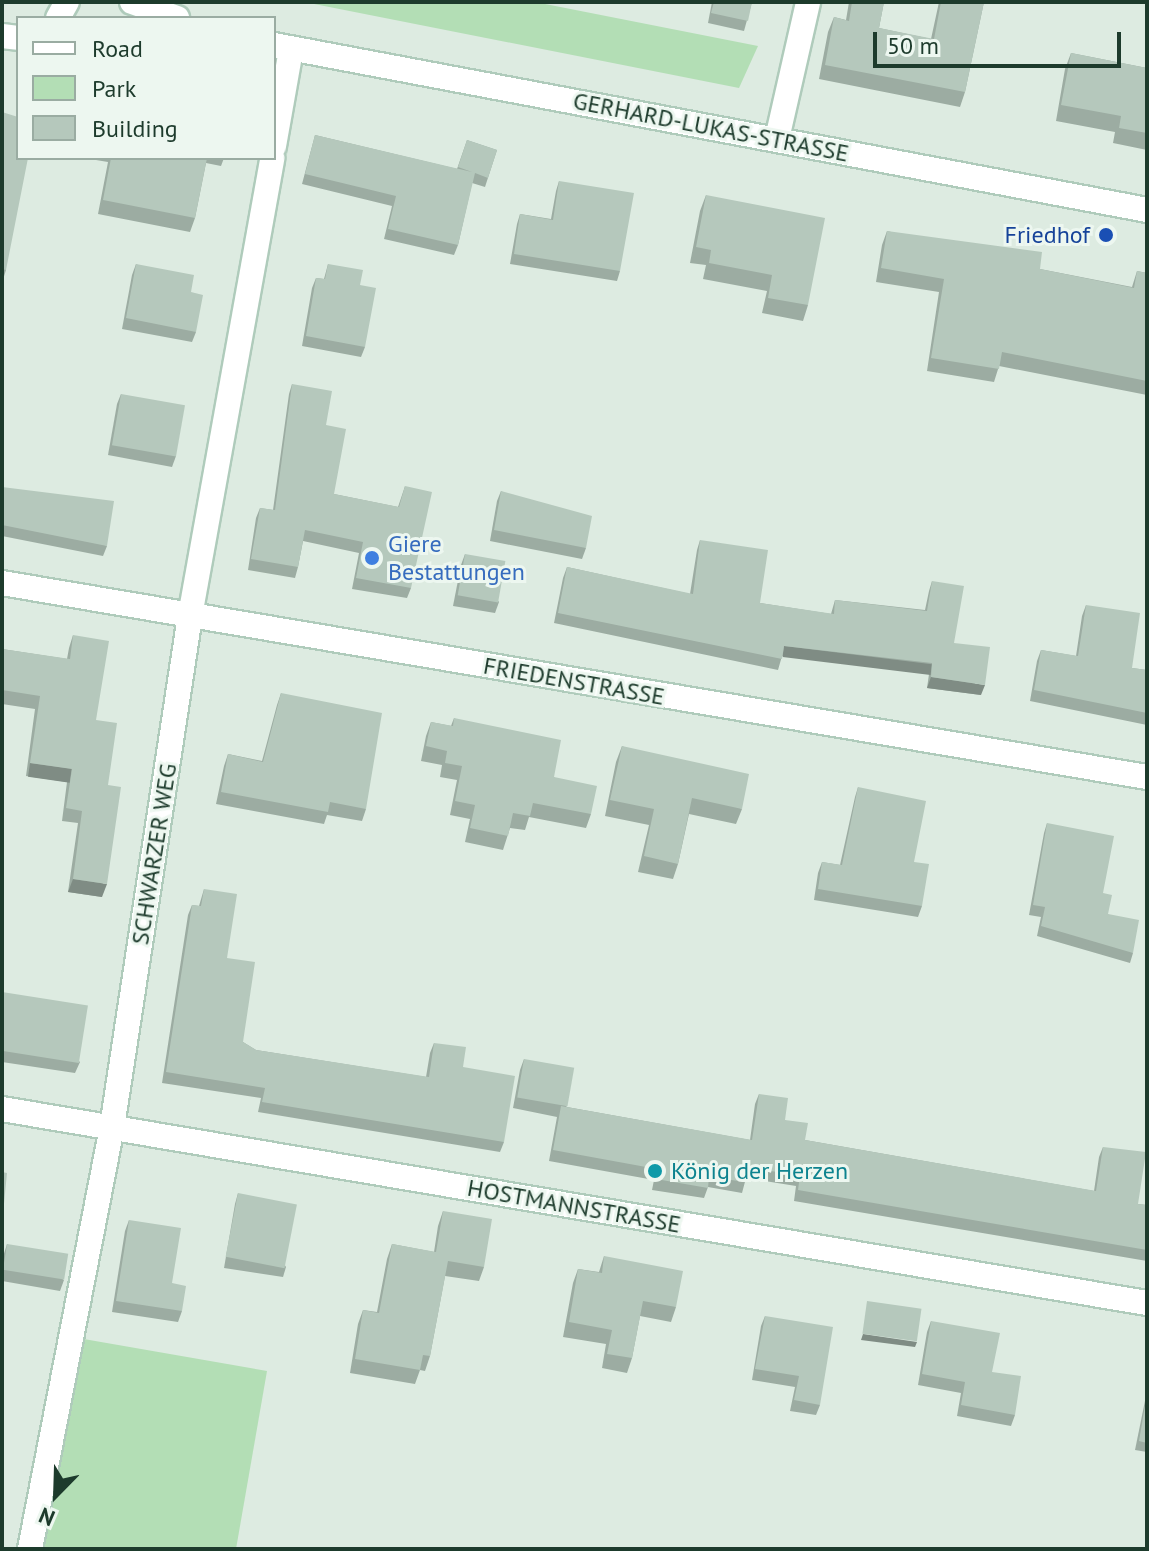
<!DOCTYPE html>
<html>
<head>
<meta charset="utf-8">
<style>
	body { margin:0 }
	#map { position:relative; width:1149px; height:1551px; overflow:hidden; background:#ddebe1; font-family:"PT Sans",sans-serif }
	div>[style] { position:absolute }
	.green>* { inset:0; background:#b3deb5 }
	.roads { filter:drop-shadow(2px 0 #afcbbb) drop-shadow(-2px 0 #afcbbb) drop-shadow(0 2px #afcbbb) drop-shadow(0 -2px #afcbbb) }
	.street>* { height:24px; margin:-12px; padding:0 12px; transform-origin:12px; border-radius:12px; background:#fff }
	.secondary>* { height:24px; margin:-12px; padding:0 12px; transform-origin:12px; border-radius:12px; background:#fff }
	.wall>* { inset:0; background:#9caca2 }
	.shaded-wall>* { inset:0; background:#7f8c84; transform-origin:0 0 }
	.building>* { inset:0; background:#b5c8bc; transform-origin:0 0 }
	.dots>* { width:22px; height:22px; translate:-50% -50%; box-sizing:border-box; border:4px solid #edf7f0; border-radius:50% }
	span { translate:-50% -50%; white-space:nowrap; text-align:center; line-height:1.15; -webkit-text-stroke:6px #edf7f0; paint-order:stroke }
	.street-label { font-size:24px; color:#1d3b2c }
	.transit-label { font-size:24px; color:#164399 }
	.right { translate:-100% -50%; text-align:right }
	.shop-label { font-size:24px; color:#366cbe }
	.left { translate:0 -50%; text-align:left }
	.culture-label { font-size:24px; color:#0d838f }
	.frame { position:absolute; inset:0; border:4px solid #1d3b2c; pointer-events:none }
	.legend { position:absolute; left:16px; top:16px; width:260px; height:144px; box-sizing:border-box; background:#edf7f0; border:2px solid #9aaca2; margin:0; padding:10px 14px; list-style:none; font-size:24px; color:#1d3b2c }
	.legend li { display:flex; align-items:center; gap:16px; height:40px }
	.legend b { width:40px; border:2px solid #9aaca2 }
	.north { position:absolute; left:16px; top:1455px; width:80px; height:80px; -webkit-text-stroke:6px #edf7f0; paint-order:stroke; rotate:203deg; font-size:22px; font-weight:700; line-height:32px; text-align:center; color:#1d3b2c }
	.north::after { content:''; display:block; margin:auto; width:28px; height:36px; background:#1d3b2c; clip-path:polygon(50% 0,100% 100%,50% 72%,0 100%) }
	.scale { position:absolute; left:873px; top:32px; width:248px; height:36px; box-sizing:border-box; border:4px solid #1d3b2c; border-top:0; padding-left:10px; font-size:24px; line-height:28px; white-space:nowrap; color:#1d3b2c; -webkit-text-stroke:6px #edf7f0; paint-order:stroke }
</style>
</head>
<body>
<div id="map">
	<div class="green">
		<div style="clip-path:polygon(304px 2px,535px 2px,758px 46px,739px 88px)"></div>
		<div style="clip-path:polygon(78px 1338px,267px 1371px,236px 1549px,41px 1549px)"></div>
	</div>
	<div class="roads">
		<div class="street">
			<div style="left:58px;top:18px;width:18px;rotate:-61deg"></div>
			<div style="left:2px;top:36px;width:16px;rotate:7deg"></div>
			<div style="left:777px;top:139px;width:140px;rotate:-77.2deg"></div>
			<div style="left:274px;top:146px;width:97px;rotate:-80deg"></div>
			<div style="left:2px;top:583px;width:1161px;rotate:9.62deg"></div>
			<div style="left:2px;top:1109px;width:1161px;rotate:9.62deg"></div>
			<div style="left:30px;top:1549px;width:430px;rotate:-79deg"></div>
			<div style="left:112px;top:1127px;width:517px;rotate:-81.32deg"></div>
			<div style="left:190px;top:616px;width:465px;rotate:-79.8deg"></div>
		</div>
		<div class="secondary">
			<div style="left:132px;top:2px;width:48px;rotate:19.6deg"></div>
			<div style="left:274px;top:45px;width:888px;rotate:10.7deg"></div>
		</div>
	</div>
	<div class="wall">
		<div style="clip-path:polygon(712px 2px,752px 2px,744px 31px,708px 23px)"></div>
		<div style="clip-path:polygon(849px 2px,884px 2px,879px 28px,931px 39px,939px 2px,984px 2px,965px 92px,960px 107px,819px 79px,828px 32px,834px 17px,846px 20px)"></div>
		<div style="clip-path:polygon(1071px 53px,1147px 68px,1147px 150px,1113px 143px,1115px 132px,1056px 121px,1065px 69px)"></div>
		<div style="clip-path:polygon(2px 112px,6px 270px,2px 283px)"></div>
		<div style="clip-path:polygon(315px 135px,457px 169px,467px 140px,497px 150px,485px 187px,472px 183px,458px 245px,454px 255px,384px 239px,392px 206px,302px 184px)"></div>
		<div style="clip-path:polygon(84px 158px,224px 158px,221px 166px,206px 163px,195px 218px,190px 232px,98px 214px,108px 162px)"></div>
		<div style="clip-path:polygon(559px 181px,620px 271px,617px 281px,510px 264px,517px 224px,520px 214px,551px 219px,556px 191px)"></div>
		<div style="clip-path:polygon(706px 195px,808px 305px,803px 321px,762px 313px,767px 291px,703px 279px,706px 265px,690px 263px,700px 211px)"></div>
		<div style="clip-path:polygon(887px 231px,1040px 269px,1132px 287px,1137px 271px,1147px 273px,1147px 395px,999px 366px,994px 382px,927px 371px,939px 292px,876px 282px,882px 245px)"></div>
		<div style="clip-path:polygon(136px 264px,191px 292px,196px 332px,192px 342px,122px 329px,132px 275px)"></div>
		<div style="clip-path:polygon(328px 264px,360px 285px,365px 347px,361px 357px,302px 346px,312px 288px,316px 278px,324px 279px)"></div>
		<div style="clip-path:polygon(292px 384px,326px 425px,334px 494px,398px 507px,405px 486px,411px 588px,407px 598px,352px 589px,359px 553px,303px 541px,298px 567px,295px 578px,248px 570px,256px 518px,260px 508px,273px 510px,289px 394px)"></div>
		<div style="clip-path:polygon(121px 394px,176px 456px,172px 467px,108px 455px,117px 404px)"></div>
		<div style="clip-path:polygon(2px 487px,107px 546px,103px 556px,2px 536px)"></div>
		<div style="clip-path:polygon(501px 491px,586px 548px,582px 559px,490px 541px,497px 501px)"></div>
		<div style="clip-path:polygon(700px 540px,760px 603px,831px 614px,835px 600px,925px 610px,929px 591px,932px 581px,954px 643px,981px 695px,927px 688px,929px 674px,782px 656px,778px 670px,554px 623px,563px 578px,567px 567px,690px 594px,697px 550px)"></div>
		<div style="clip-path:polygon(465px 554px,499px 602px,495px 613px,453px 606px,461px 565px)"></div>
		<div style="clip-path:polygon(1086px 605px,1132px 668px,1147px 670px,1147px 725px,1030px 701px,1037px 661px,1041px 650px,1076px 656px,1082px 616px)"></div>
		<div style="clip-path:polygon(73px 635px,96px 720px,108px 785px,102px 897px,68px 892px,78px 823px,62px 821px,67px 782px,26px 776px,35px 709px,2px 704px,2px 649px,67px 659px,69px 648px)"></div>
		<div style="clip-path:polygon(281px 693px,366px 809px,362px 821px,327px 815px,324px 824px,216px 804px,224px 766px,228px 754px,262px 761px,277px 705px)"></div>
		<div style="clip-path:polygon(454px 718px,554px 777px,591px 814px,586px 828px,529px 817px,525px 830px,510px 828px,503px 850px,465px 842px,470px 819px,450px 815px,457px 780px,440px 777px,442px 765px,421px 761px,426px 736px,431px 722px,451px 726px)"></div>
		<div style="clip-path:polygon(622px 746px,742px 809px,736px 824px,689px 814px,678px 864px,673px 879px,638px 872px,649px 825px,605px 816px,616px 762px)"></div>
		<div style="clip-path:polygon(858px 787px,914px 862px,922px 906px,918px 917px,814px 900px,818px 873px,822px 862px,840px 865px,855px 797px)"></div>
		<div style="clip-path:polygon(1047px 823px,1103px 893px,1108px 914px,1133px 953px,1130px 963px,1037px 936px,1041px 917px,1029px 915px,1044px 833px)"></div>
		<div style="clip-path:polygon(204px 889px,227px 958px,243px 1042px,256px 1050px,426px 1077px,430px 1053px,434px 1043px,463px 1067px,504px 1142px,500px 1152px,258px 1112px,261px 1098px,162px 1083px,188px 915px,192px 905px,199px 906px)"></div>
		<div style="clip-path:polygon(2px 992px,80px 1062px,75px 1073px,2px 1062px)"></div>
		<div style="clip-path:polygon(524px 1059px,567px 1107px,750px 1140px,755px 1104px,759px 1094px,805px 1140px,1094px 1191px,1099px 1157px,1103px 1147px,1138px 1204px,1147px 1205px,1147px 1261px,794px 1201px,796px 1186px,746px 1178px,742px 1193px,708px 1187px,704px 1198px,652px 1190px,654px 1180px,549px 1161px,557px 1117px,513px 1108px,520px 1070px)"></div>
		<div style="clip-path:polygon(238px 1193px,286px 1267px,283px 1277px,224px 1268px,235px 1204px)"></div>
		<div style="clip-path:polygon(443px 1211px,484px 1267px,479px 1281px,445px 1276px,430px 1356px,425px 1371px,420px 1370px,415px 1384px,350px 1373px,358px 1324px,363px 1310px,377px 1312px,387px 1259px,392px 1244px,434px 1252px,438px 1226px)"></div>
		<div style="clip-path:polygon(129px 1220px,172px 1283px,182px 1311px,178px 1322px,112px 1312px,125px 1231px)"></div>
		<div style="clip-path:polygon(7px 1244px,64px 1280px,60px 1291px,2px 1281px,2px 1260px)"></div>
		<div style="clip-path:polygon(604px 1256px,676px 1307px,671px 1322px,640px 1316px,632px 1358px,627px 1373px,602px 1368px,606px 1344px,563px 1337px,573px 1283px,578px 1269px,599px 1272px)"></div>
		<div style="clip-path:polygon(765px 1316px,820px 1405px,816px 1415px,790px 1411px,795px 1387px,752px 1380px,761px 1326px)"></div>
		<div style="clip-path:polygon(931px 1321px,992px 1372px,1015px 1415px,1011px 1426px,957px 1416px,961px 1393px,918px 1385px,927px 1332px)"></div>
		<div style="clip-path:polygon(1147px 1391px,1147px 1452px,1135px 1450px)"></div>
	</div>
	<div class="shaded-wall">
		<div style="left:784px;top:646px;width:149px;height:11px;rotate:7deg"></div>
		<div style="clip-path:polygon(931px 677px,985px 685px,981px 695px,927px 688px)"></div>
		<div style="left:30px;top:763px;width:42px;height:14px;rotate:8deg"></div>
		<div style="clip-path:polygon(73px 879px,107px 884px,102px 897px,68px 892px)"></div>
		<div style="clip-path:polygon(863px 1334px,917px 1342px,915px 1347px,861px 1340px)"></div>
	</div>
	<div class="building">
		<div style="clip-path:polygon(714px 2px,752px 2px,748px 21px,711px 13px)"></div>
		<div style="clip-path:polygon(852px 2px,884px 2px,879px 28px,934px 39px,941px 2px,984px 2px,965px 92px,825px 65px,834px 17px,849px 21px)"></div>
		<div style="clip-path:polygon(1071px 53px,1147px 68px,1147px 133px,1119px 128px,1121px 116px,1061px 105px)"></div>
		<div style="clip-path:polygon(2px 112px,18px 117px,18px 158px,28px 158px,6px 270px,2px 269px)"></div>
		<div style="clip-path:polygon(315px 135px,472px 172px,458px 167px,467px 140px,497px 150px,488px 178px,475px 173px,458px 245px,388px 229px,396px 196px,305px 174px)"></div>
		<div style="clip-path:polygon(111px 158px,207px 158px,195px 218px,103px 200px)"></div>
		<div style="clip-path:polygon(559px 181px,634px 193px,620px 271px,514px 254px,520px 214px,553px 220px)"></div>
		<div style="clip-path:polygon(706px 195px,825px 218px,808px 305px,768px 298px,772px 275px,709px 263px,711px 250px,696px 247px)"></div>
		<div style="clip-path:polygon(887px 231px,1042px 252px,1040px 269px,1134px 288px,1137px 271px,1147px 273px,1147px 381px,1002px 352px,999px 369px,931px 358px,944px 279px,881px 268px)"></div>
		<div style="clip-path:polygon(136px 264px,194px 275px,191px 292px,203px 295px,196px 332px,126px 318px)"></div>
		<div style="clip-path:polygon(328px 264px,363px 270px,360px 285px,376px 288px,365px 347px,306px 336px,316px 278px,325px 279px)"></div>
		<div style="clip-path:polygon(292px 384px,332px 391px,326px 425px,346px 429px,334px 494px,399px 507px,405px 486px,432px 492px,411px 588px,356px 578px,363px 542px,305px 530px,298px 567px,251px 559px,260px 508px,275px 510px)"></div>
		<div style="left:121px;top:394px;width:65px;height:52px;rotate:10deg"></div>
		<div style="clip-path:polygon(2px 487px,114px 501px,107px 546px,2px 525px)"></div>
		<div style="clip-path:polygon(501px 491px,592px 516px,586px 548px,494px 530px)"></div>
		<div style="clip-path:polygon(700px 540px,768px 550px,760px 603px,834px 614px,835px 600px,927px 611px,932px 581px,964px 586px,954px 643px,990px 647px,985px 685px,931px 677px,932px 663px,784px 646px,782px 659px,558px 613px,567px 567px,693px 594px)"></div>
		<div style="left:465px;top:554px;width:41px;height:42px;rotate:10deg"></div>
		<div style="clip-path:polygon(1086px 605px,1140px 613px,1132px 668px,1147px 670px,1147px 713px,1034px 690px,1041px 650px,1078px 656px)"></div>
		<div style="clip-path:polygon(73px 635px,109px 641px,96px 720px,117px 723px,108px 785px,121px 787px,107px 884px,73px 879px,82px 811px,66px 808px,72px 769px,30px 763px,40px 696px,2px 690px,2px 649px,70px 659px)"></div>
		<div style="clip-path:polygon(281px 693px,382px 713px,366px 809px,330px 802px,328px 812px,221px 792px,228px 754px,263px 762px)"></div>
		<div style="clip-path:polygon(454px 718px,561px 740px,554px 777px,597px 786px,591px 814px,533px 803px,530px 816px,513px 813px,508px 836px,470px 828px,475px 805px,455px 801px,462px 766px,445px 763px,447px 751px,426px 746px,431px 722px,453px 726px)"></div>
		<div style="clip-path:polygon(622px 746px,749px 774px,742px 809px,692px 798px,678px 864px,644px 856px,654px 809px,610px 800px)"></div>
		<div style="clip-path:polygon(858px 787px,926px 801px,914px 862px,929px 864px,922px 906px,818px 889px,822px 862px,842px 865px)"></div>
		<div style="clip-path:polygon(1047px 823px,1114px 836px,1103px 893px,1112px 895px,1108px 914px,1139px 920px,1133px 953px,1041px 926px,1045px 907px,1033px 905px)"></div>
		<div style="clip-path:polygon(204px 889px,237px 894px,227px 958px,255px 962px,243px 1042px,256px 1050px,429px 1077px,434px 1043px,466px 1047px,463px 1067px,515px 1076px,504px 1142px,262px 1102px,265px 1088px,166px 1072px,192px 905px,201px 906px)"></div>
		<div style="left:2px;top:992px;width:87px;height:58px;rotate:9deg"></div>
		<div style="left:524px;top:1059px;width:51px;height:39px;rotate:10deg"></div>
		<div style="clip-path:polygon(759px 1094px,788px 1098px,785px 1120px,808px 1123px,805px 1140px,1096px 1191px,1103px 1147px,1146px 1152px,1138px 1204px,1147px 1205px,1147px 1250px,798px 1190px,800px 1175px,748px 1168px,746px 1182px,709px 1177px,708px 1188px,656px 1179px,657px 1169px,553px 1150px,561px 1106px,752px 1140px)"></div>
		<div style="clip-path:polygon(2px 1172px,7px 1173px,2px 1224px)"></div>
		<div style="left:238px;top:1193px;width:60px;height:65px;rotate:11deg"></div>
		<div style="clip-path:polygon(443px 1211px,492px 1219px,484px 1267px,448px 1261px,430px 1356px,423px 1355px,420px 1370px,355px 1359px,363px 1310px,379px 1313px,392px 1244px,436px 1252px)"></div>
		<div style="clip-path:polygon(129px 1220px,181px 1228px,172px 1283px,186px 1286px,182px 1311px,116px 1301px)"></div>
		<div style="left:7px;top:1244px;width:62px;height:26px;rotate:9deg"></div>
		<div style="clip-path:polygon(604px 1256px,683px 1271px,676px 1307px,643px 1301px,632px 1358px,607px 1354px,612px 1330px,569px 1322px,578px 1269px,602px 1273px)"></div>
		<div style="left:867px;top:1301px;width:55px;height:33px;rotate:8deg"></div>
		<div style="clip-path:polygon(765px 1316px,833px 1327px,820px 1405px,794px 1400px,799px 1376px,755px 1369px)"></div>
		<div style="clip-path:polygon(931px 1321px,1000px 1333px,992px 1372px,1021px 1376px,1015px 1415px,961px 1405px,965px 1382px,922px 1374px)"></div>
		<div style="clip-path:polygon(1147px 1394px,1147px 1443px,1139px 1441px)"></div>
	</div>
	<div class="dots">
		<div style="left:1106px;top:235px;background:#1a4fb4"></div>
		<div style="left:372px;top:558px;background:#3f7fe0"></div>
		<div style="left:655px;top:1171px;background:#0f9aa8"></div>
	</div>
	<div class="street-label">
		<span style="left:711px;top:127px;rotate:11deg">GERHARD-LUKAS-STRASSE</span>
		<span style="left:574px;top:681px;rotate:10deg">FRIEDENSTRASSE</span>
		<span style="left:154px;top:854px;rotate:-81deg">SCHWARZER WEG</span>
		<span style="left:574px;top:1206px;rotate:10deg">HOSTMANNSTRASSE</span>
	</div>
	<div class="transit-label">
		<span class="right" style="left:1090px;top:235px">Friedhof</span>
	</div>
	<div class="shop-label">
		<span class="left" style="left:388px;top:558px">Giere<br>Bestattungen</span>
	</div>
	<div class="culture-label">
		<span class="left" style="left:671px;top:1171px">König der Herzen</span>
	</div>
	<div class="frame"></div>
	<ul class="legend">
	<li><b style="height:10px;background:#fff"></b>Road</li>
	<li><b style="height:22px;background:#b3deb5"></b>Park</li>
	<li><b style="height:22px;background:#b5c8bc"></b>Building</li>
	</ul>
	<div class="north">N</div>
	<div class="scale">50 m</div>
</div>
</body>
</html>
